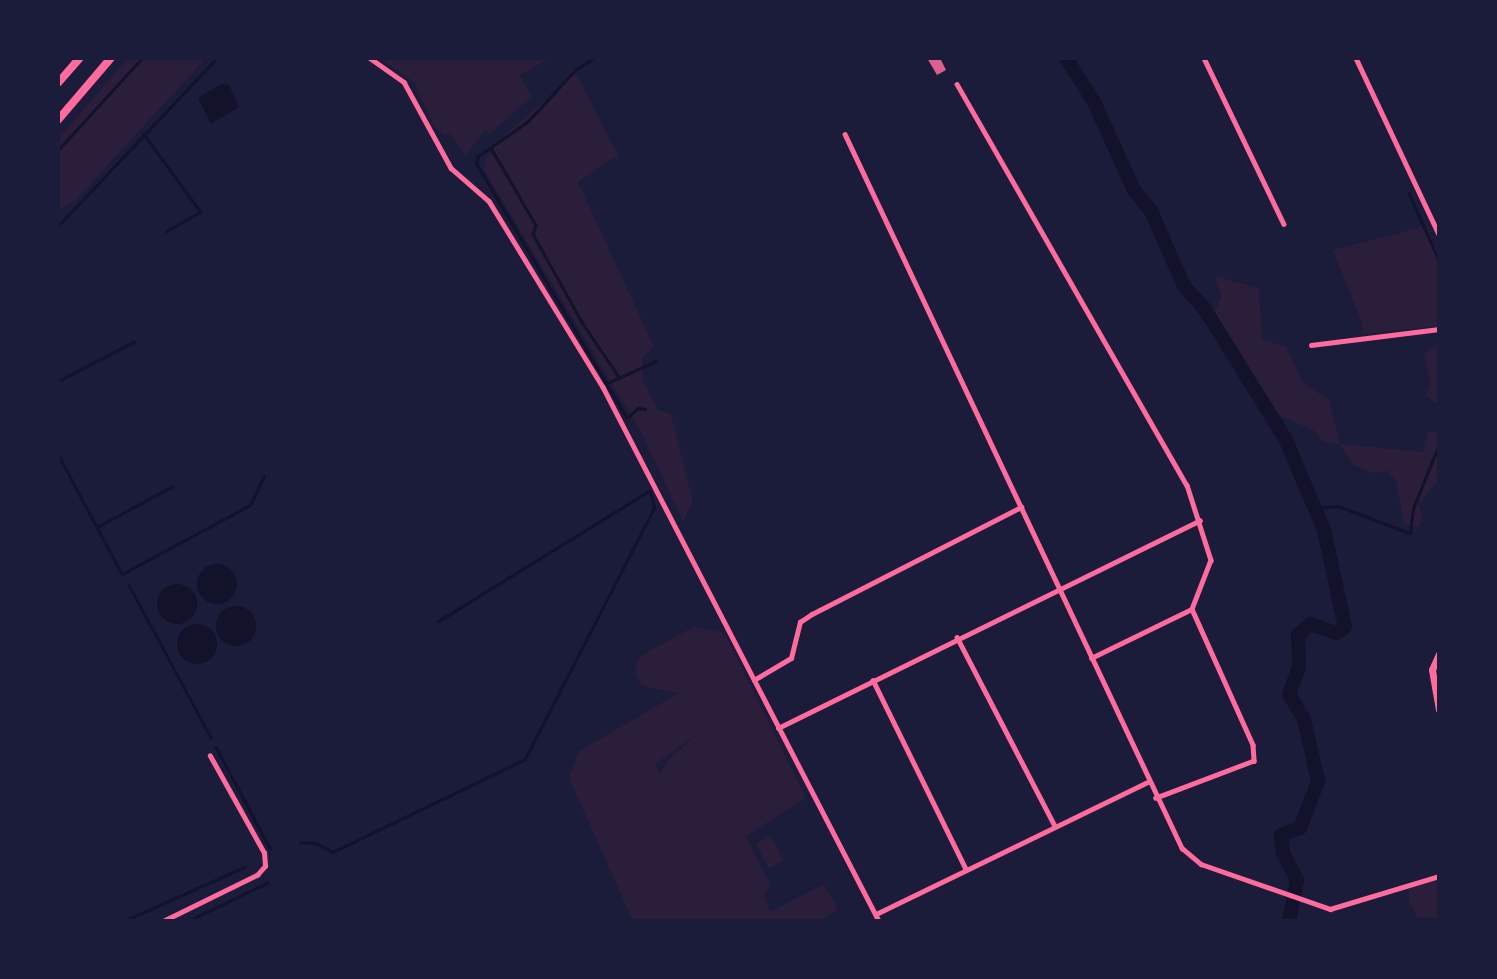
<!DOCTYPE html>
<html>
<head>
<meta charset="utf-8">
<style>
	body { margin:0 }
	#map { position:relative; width:1497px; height:979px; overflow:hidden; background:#1b1b3a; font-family:Ubuntu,sans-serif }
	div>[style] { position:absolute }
	.green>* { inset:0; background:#2a1e3b; transform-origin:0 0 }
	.water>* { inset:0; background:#12122b }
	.round { border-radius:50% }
	.stream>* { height:2.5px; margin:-1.25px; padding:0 1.25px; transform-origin:1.25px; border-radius:1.25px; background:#12122b }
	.river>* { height:14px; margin:-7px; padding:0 7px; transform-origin:7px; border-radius:7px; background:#12122b }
	.building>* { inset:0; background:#dd5f8e }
	.minor>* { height:4.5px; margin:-2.25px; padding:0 2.25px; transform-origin:2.25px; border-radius:2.25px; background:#ff6b9d }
	.primary>* { height:7px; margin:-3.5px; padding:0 3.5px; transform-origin:3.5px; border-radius:3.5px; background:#ff6b9d }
	.motorway>* { height:8px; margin:-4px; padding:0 4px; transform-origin:4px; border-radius:4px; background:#ff6b9d }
	span { translate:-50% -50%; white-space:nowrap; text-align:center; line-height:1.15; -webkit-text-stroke:7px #1b1b3a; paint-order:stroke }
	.frame { position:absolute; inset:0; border:60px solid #1b1b3a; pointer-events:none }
</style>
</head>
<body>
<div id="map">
	<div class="green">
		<div style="clip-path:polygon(128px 58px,206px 58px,77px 199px,58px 211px,58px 139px)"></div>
		<div style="clip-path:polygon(379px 58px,551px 58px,519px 75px,532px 96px,490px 134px,485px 130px,466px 155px,449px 133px,445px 136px,434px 126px,414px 82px)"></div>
		<div style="clip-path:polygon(576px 73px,618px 155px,578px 182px,654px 347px,642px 358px,643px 381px,658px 410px,671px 414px,693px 502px,683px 521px,640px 430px,484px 170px,487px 156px,508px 132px)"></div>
		<div style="clip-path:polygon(1426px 226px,1439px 255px,1439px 326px,1362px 334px,1362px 323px,1333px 250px)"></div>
		<div style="clip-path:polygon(1215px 276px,1259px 288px,1262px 340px,1286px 346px,1303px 383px,1329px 400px,1340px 444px,1423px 452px,1428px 432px,1439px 432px,1439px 480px,1418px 505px,1423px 518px,1419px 527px,1404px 524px,1396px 481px,1388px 471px,1372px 473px,1353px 465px,1340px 444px,1324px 443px,1313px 430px,1271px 412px,1213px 318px,1221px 296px)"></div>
		<div style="clip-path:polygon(1439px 347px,1439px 403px,1435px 403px,1426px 396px,1431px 383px,1424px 356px,1429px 348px)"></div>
		<div style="clip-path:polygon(evenodd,693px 627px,721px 632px,729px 642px,806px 798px,746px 836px,770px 885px,764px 894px,770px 912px,824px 884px,838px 910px,817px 921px,633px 921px,569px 778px,579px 751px,679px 693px,641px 686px,635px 669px,640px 656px,693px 627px,700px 732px,670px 758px,660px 774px,655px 764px,700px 732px)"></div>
		<div style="left:771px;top:836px;width:28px;height:17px;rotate:63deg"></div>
		<div style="clip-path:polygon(1439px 879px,1439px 919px,1417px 917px,1409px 901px,1409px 888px)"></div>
	</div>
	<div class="water">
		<div style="clip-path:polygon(221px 84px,229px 85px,239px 107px,211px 124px,198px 98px)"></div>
		<div class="round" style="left:197px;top:564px;width:40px;height:40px"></div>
		<div class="round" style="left:157px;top:584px;width:40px;height:40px"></div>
		<div class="round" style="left:216px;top:606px;width:40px;height:40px"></div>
		<div class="round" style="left:177px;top:624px;width:40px;height:40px"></div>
	</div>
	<div class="stream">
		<div style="left:595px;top:58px;width:22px;rotate:148deg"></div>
		<div style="left:576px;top:70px;width:71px;rotate:132.7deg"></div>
		<div style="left:528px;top:122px;width:61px;rotate:145deg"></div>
		<div style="left:478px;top:157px;width:7px;rotate:98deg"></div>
		<div style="left:477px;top:164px;width:295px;rotate:59.4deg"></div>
		<div style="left:627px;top:418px;width:15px;rotate:-42deg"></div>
		<div style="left:638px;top:408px;width:7px;rotate:8deg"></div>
		<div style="left:143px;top:133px;width:98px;rotate:53.7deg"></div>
		<div style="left:201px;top:212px;width:39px;rotate:150deg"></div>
		<div style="left:491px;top:148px;width:89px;rotate:59.7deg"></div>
		<div style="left:536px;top:225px;width:9px;rotate:108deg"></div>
		<div style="left:533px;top:234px;width:101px;rotate:60.9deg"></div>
		<div style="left:582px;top:322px;width:66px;rotate:56.1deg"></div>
		<div style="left:58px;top:150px;width:125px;rotate:-47.6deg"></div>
		<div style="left:1409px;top:193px;width:73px;rotate:65.9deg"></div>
		<div style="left:58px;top:226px;width:231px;rotate:-46.6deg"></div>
		<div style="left:58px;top:381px;width:85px;rotate:-27.2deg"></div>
		<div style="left:608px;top:383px;width:53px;rotate:-24.6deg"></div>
		<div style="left:58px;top:454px;width:136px;rotate:61.9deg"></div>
		<div style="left:122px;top:574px;width:145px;rotate:-28.3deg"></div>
		<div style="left:250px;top:505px;width:32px;rotate:-64deg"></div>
		<div style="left:1316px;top:508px;width:22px;rotate:-5deg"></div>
		<div style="left:1338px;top:506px;width:77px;rotate:20.6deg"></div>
		<div style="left:1410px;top:533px;width:24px;rotate:-83deg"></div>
		<div style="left:1413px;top:509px;width:70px;rotate:-68.2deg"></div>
		<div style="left:99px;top:526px;width:84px;rotate:-28.4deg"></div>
		<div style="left:129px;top:585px;width:173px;rotate:61.7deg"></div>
		<div style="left:216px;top:747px;width:115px;rotate:61.9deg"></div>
		<div style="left:300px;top:842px;width:16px;rotate:4deg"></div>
		<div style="left:316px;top:843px;width:19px;rotate:28deg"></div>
		<div style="left:333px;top:852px;width:213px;rotate:-25.8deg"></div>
		<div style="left:525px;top:759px;width:282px;rotate:-62.8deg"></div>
		<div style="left:654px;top:508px;width:17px;rotate:-103deg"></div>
		<div style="left:650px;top:491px;width:249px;rotate:148.3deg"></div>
		<div style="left:124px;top:921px;width:133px;rotate:-24.1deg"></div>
		<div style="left:188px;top:921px;width:88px;rotate:-25.7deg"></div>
	</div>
	<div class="river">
		<div style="left:1066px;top:58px;width:52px;rotate:57.5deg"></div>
		<div style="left:1094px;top:102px;width:97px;rotate:65.6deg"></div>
		<div style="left:1134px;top:190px;width:27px;rotate:51deg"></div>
		<div style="left:1151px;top:211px;width:82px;rotate:66.3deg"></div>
		<div style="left:1184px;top:286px;width:30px;rotate:48deg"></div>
		<div style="left:1204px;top:308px;width:153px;rotate:58.1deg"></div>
		<div style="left:1285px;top:438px;width:100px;rotate:67deg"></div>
		<div style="left:1324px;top:530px;width:99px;rotate:77.8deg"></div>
		<div style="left:1345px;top:627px;width:11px;rotate:146deg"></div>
		<div style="left:1336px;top:633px;width:28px;rotate:-161deg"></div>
		<div style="left:1310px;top:624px;width:16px;rotate:137deg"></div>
		<div style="left:1298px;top:635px;width:32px;rotate:88deg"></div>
		<div style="left:1299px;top:667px;width:29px;rotate:110deg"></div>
		<div style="left:1289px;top:694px;width:29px;rotate:59deg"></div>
		<div style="left:1304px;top:719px;width:64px;rotate:77.3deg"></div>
		<div style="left:1318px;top:781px;width:50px;rotate:111deg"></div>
		<div style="left:1300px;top:828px;width:20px;rotate:160deg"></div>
		<div style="left:1281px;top:835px;width:18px;rotate:84deg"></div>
		<div style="left:1283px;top:853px;width:30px;rotate:63deg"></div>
		<div style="left:1297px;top:880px;width:42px;rotate:101deg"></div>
	</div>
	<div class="building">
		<div style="clip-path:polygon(927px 58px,940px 58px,946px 70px,937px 75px)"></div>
	</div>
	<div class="minor">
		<div style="left:370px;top:58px;width:42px;rotate:35.2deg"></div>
		<div style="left:404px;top:82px;width:98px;rotate:61.3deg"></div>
		<div style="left:451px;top:168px;width:50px;rotate:41deg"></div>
		<div style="left:489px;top:201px;width:218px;rotate:58.5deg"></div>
		<div style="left:603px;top:387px;width:601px;rotate:62.67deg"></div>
		<div style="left:1204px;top:58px;width:184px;rotate:64.3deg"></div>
		<div style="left:1356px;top:58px;width:195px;rotate:64.8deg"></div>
		<div style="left:957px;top:84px;width:462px;rotate:60.2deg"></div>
		<div style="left:1187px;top:485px;width:79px;rotate:72.3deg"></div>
		<div style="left:1211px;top:560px;width:53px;rotate:111.2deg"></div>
		<div style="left:1192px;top:609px;width:149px;rotate:65.8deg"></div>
		<div style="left:1253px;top:745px;width:16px;rotate:86deg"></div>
		<div style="left:1254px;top:761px;width:105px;rotate:159.3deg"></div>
		<div style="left:845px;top:134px;width:790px;rotate:64.73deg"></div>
		<div style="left:1182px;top:848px;width:25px;rotate:40deg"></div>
		<div style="left:1201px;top:864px;width:137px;rotate:19.2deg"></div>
		<div style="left:1330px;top:909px;width:114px;rotate:-16.8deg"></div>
		<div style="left:1311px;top:345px;width:129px;rotate:-7.1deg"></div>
		<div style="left:957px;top:637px;width:213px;rotate:62.6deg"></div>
		<div style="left:1091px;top:658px;width:112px;rotate:-25.9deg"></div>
		<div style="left:754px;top:680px;width:43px;rotate:-30.7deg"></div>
		<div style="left:791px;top:658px;width:37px;rotate:-76deg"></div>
		<div style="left:800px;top:622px;width:14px;rotate:-34deg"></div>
		<div style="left:812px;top:614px;width:235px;rotate:-27.1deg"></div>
		<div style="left:873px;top:680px;width:211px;rotate:63.8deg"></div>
		<div style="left:778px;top:728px;width:470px;rotate:-26.2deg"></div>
		<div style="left:876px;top:914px;width:302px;rotate:-25.9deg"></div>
		<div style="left:163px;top:921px;width:105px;rotate:-26.1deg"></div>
		<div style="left:257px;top:875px;width:12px;rotate:-48deg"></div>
		<div style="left:265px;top:866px;width:13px;rotate:-94deg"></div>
		<div style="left:264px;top:853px;width:111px;rotate:-119.1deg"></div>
	</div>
	<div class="primary">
		<div style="left:1439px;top:654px;width:17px;rotate:114deg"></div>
		<div style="left:1432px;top:670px;width:40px;rotate:80deg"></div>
	</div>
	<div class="motorway">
		<div style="left:58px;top:83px;width:33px;rotate:-49deg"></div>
		<div style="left:58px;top:120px;width:82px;rotate:-49.5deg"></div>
	</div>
	<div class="frame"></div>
</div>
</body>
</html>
